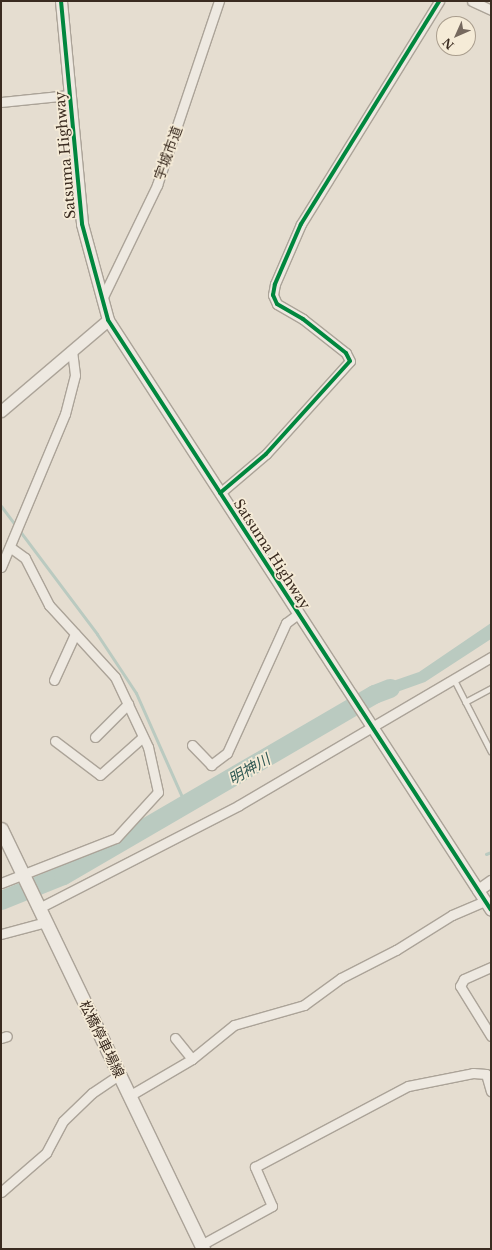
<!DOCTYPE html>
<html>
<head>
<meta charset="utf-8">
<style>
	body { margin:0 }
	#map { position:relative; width:492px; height:1250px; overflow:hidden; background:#e5ddd0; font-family:"Libre Baskerville","Noto Sans JP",serif }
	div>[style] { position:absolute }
	.water>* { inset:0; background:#bacac0 }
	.stream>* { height:3px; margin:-1.5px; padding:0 1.5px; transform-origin:1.5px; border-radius:1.5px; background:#bacac0 }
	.river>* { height:19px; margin:-9.5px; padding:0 9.5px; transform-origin:9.5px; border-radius:9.5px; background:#bacac0 }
	.roads { filter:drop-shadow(1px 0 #aba398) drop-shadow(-1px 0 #aba398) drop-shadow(0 1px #aba398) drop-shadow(0 -1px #aba398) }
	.service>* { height:4.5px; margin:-2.25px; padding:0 2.25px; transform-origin:2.25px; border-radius:2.25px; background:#eee9e1 }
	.minor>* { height:9px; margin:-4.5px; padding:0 4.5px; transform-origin:4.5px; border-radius:4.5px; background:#eee9e1 }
	.tertiary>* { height:11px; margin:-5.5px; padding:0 5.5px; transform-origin:5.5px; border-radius:5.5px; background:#eee9e1 }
	.secondary>* { height:13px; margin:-6.5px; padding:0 6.5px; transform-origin:6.5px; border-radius:6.5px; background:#eee9e1 }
	.cycleway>* { height:4px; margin:-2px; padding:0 2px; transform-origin:2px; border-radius:2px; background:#00873e }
	span { translate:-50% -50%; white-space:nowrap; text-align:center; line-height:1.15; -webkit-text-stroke:3.5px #f5ebd7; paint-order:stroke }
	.street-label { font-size:14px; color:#3a2b20 }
	.water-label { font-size:15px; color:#305954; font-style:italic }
	.frame { position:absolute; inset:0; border:2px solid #3a2b20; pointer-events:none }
	.north { position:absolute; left:436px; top:16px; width:40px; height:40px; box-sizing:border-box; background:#f5ebd7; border:1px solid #aa9e8e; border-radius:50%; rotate:225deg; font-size:11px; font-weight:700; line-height:16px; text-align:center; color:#3a2b20 }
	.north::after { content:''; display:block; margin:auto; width:14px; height:18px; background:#76695e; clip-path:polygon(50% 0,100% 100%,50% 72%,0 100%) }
</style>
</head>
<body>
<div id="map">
	<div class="water">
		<div style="clip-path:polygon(491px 623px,491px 639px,425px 682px,369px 702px,364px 691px,419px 672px)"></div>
	</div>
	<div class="stream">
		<div style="left:1px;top:506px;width:160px;rotate:53.1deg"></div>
		<div style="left:97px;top:634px;width:71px;rotate:56.5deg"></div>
		<div style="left:136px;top:693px;width:124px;rotate:66.1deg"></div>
		<div style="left:486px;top:854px;width:5px;rotate:-22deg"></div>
	</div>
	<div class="river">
		<div style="left:1px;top:900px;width:67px;rotate:-22deg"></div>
		<div style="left:63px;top:875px;width:360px;rotate:-30.2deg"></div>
		<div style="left:374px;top:694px;width:17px;rotate:-21deg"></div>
	</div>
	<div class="roads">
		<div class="service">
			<div style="left:455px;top:681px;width:79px;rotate:62.8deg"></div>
			<div style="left:465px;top:702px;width:30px;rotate:-28deg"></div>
		</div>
		<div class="minor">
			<div style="left:472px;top:1px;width:21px;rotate:25deg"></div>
			<div style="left:1px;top:102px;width:69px;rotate:-5.8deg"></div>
			<div style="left:102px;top:299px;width:127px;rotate:-64.2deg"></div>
			<div style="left:157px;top:185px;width:194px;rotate:-71.4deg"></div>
			<div style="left:220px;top:493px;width:60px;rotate:-40.3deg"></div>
			<div style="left:266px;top:454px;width:125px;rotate:-47.9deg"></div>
			<div style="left:350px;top:361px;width:9px;rotate:-117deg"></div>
			<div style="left:346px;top:353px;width:55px;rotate:-141.7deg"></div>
			<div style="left:303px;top:319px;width:30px;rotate:-150deg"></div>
			<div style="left:277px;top:304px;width:10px;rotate:-114deg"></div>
			<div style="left:273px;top:295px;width:11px;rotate:-80deg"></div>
			<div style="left:275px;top:284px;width:65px;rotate:-66.6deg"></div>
			<div style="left:301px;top:224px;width:262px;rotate:-58.2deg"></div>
			<div style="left:1px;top:567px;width:166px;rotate:-67.3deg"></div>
			<div style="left:65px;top:414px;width:40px;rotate:-75.6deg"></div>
			<div style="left:75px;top:375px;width:25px;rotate:-97deg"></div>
			<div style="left:54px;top:680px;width:51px;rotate:-65.5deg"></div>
			<div style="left:95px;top:737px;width:47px;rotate:-45deg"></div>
			<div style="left:55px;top:741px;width:56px;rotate:37.1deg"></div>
			<div style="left:100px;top:775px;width:57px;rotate:-41.5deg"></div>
			<div style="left:192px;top:745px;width:28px;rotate:46deg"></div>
			<div style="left:211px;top:765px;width:20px;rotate:-37deg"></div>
			<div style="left:227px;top:753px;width:143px;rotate:-65.6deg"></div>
			<div style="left:286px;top:623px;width:15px;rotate:-37deg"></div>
			<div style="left:1px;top:883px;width:123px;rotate:-21.4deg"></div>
			<div style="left:116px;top:838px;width:62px;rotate:-47.6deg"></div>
			<div style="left:158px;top:792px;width:46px;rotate:-102.5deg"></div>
			<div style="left:148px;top:747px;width:77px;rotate:-115.2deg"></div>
			<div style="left:115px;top:677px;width:98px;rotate:-132.5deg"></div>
			<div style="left:49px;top:605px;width:53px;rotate:-117.1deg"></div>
			<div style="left:25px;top:558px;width:17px;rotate:-144deg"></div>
			<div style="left:39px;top:908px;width:225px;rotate:-27.2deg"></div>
			<div style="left:239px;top:805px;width:292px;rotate:-30.4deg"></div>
			<div style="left:1px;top:934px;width:47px;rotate:-14.9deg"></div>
			<div style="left:491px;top:967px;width:30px;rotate:156deg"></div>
			<div style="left:464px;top:979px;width:8px;rotate:120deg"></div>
			<div style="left:460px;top:986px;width:59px;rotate:58.2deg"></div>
			<div style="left:1px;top:1038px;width:6px;rotate:-18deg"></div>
			<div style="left:175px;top:1038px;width:27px;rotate:51deg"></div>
			<div style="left:129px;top:1096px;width:73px;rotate:-30.4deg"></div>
			<div style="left:192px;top:1059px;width:54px;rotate:-39deg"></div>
			<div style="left:234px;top:1025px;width:73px;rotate:-15.9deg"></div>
			<div style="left:304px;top:1005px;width:46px;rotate:-36.1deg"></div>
			<div style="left:341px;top:978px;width:62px;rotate:-27deg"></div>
			<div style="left:396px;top:950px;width:66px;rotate:-32deg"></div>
			<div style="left:452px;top:915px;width:36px;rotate:-23deg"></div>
			<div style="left:1px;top:1192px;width:60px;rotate:-40.9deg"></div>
			<div style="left:46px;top:1153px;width:36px;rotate:-62deg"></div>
			<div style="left:63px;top:1121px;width:40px;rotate:-44deg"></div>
			<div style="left:92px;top:1093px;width:32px;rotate:-34deg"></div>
			<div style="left:201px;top:1245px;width:81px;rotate:-28.8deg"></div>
			<div style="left:272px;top:1206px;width:43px;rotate:-113.6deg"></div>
			<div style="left:255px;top:1167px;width:173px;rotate:-27.9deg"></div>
			<div style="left:408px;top:1086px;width:66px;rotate:-11.3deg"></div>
			<div style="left:473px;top:1073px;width:13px;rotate:4deg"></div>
			<div style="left:486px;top:1074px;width:18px;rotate:74deg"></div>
		</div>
		<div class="tertiary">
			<div style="left:61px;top:1px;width:224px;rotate:84.6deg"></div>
			<div style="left:82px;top:224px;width:99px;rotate:74.8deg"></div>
			<div style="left:108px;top:320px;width:703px;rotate:57.01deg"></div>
			<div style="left:1px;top:411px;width:140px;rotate:-40.4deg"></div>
			<div style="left:478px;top:890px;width:16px;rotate:-35deg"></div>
		</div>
		<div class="secondary">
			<div style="left:1px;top:829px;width:466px;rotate:64.3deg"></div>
		</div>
	</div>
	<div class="cycleway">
		<div style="left:61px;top:1px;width:224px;rotate:84.6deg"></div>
		<div style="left:82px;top:224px;width:99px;rotate:74.8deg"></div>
		<div style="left:108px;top:320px;width:703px;rotate:57.01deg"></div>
		<div style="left:220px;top:493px;width:60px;rotate:-40.3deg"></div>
		<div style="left:266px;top:454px;width:125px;rotate:-47.9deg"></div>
		<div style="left:350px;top:361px;width:9px;rotate:-117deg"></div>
		<div style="left:346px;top:353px;width:55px;rotate:-141.7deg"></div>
		<div style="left:303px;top:319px;width:30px;rotate:-150deg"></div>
		<div style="left:277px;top:304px;width:10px;rotate:-114deg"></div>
		<div style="left:273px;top:295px;width:11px;rotate:-80deg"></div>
		<div style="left:275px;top:284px;width:65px;rotate:-66.6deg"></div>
		<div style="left:301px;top:224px;width:262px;rotate:-58.2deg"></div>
	</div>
	<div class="street-label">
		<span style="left:168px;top:153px;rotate:-70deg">宇城市道</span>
		<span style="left:65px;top:155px;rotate:-95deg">Satsuma Highway</span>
		<span style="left:272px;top:554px;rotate:57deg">Satsuma Highway</span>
		<span style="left:102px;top:1039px;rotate:64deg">松橋停車場線</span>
	</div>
	<div class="water-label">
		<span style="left:249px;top:769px;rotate:-30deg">明神川</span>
	</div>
	<div class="frame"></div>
	<div class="north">N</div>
</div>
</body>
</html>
